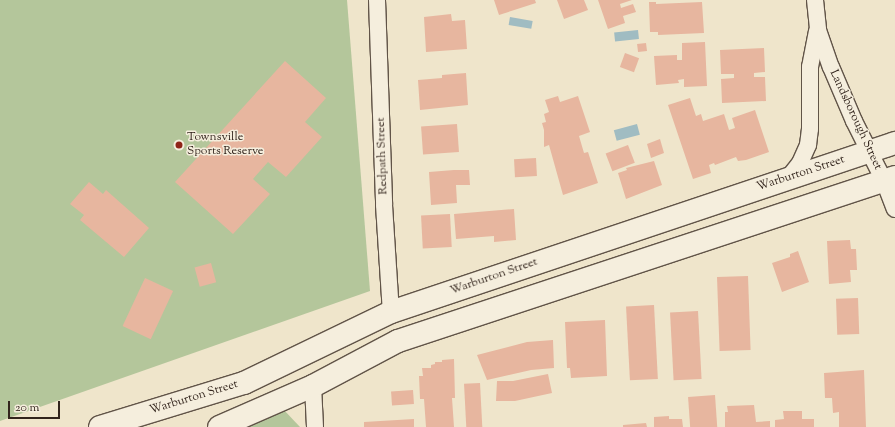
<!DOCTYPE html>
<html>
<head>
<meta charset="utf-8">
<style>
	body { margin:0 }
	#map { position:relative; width:895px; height:427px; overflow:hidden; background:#efe5cb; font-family:"Sorts Mill Goudy",serif }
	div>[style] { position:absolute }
	.green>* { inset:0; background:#b4c69b }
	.water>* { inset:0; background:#a0bcc2; transform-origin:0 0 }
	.building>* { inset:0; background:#e7b69f; transform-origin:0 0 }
	.roads { filter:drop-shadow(1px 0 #615448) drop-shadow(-1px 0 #615448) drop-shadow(0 1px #615448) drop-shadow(0 -1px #615448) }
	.street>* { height:16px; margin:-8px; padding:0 8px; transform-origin:8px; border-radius:8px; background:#f5eedd }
	.secondary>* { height:22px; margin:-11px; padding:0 11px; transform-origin:11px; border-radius:11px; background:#f5eedd }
	.dots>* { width:11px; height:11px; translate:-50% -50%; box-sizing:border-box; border:2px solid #f5eedd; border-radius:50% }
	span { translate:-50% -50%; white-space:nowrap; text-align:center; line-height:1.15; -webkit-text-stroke:3px #f5eedd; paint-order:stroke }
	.street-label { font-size:12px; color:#32241c }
	.poi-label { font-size:12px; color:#32241c }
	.left { translate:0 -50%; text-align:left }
	.scale { position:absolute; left:8px; top:401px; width:52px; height:18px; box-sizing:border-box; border:2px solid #32241c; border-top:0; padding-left:5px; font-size:12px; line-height:14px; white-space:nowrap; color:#32241c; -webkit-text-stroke:3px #f5eedd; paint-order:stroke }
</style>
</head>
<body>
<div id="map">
	<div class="green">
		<div style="clip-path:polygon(0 0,347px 0,370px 291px,0 421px)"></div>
		<div style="clip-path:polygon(283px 409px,300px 427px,234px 427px)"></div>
	</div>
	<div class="water">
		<div style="left:510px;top:17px;width:23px;height:8px;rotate:10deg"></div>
		<div style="left:638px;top:30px;width:9px;height:24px;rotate:84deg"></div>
		<div style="left:637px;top:124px;width:11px;height:24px;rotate:75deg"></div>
	</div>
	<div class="building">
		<div style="clip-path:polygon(494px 0,535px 0,536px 3px,499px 15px)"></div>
		<div style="clip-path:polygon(557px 0,584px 0,588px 10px,564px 19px)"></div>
		<div style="clip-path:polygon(598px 0,632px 0,620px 4px,621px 8px,633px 4px,636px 12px,623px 16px,625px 23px,608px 29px)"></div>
		<div style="clip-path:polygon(649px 2px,656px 2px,656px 4px,702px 2px,704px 33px,658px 35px,658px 32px,650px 32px)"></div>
		<div style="clip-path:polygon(451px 14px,452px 21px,465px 20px,467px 49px,426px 52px,424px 17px)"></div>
		<div style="clip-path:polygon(705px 42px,707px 86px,684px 87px,684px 79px,678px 80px,679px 83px,656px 85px,654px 56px,677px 55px,677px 60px,682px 60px,682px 43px)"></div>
		<div style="left:646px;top:43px;width:8px;height:9px;rotate:83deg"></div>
		<div style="clip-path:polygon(764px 48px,765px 72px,754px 73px,754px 77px,765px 77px,766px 101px,722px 103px,721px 79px,734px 78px,734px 74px,721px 74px,720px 50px)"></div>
		<div style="left:625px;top:53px;width:15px;height:15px;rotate:20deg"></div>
		<div style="clip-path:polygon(285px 61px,326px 98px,305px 122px,322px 137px,286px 177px,268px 162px,253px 179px,270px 194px,233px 234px,175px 182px)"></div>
		<div style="clip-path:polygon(466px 73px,468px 105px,420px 110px,418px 80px,442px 78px,442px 75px)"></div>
		<div style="clip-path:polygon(558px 96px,560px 102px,578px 96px,590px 132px,579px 136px,584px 153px,588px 152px,598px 183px,563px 195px,549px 145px,544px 147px,544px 130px,542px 123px,546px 122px,544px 114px,549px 112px,545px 100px)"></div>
		<div style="clip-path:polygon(690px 98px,696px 116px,701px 114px,703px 121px,724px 114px,729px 130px,735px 128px,732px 118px,755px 110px,769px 152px,746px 160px,738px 161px,736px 157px,715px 165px,714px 163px,709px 165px,711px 173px,693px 179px,668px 105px)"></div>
		<div style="left:457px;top:124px;width:28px;height:36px;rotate:86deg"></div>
		<div style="clip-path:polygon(660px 139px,664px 153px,651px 158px,647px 144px)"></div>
		<div style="left:628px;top:145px;width:19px;height:24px;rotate:69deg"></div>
		<div style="left:536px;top:158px;width:18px;height:22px;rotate:87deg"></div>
		<div style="clip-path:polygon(654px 161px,662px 185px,626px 199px,618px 173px,627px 170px,626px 168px)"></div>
		<div style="clip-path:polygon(454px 170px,469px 170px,470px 185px,456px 185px,457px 203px,431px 205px,429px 172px)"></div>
		<div style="clip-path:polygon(89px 182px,103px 194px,106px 190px,149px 228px,124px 257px,80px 220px,84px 215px,70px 204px)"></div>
		<div style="clip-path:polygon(514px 209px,516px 240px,494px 242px,494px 236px,456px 239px,454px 214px)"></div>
		<div style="left:450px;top:214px;width:33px;height:29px;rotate:87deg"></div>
		<div style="clip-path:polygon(850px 240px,851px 249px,856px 249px,857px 270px,850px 270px,851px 282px,829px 284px,827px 241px)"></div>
		<div style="clip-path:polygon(798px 251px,809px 282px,782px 292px,772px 263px,790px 257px,790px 254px)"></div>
		<div style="left:211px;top:263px;width:20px;height:17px;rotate:75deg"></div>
		<div style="left:748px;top:276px;width:74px;height:31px;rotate:88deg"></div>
		<div style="left:145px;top:278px;width:31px;height:53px;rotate:25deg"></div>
		<div style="left:858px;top:298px;width:36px;height:22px;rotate:88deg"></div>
		<div style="left:654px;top:305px;width:74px;height:28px;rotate:87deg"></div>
		<div style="left:698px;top:311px;width:68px;height:28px;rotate:87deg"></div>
		<div style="clip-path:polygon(605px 320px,607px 376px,571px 378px,570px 368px,567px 368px,565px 322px)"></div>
		<div style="clip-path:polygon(553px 340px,554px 368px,531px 370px,487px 380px,477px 355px,527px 342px)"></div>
		<div style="clip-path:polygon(454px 359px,455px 398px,452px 398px,454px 427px,426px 427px,424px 399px,420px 399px,419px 376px,423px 376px,422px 368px,431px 368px,431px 365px,435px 364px,435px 362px,442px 362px,442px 360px)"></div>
		<div style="clip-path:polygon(864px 370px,866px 427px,839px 427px,839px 412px,833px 413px,832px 398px,825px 398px,824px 373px)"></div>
		<div style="clip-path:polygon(548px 374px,552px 393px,515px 401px,496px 401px,497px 381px,513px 381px)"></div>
		<div style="left:480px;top:383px;width:44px;height:16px;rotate:87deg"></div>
		<div style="left:413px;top:390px;width:14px;height:22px;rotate:86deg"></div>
		<div style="left:715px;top:395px;width:32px;height:27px;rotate:86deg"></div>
		<div style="clip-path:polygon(754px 405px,756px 422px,770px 421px,770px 427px,725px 427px,725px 412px,728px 412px,727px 406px)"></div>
		<div style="clip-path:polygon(783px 411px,802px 411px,802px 419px,814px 419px,814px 427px,775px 427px,775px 420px,784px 419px)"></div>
		<div style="clip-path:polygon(669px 416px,669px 419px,682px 419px,683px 427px,654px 427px,654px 417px)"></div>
		<div style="clip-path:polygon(414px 419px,414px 427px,364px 427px,364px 422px)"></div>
		<div style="clip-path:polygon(646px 423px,647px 427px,623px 427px,623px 425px)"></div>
	</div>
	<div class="roads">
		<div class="street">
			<div style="left:377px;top:0;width:205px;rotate:88deg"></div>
			<div style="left:384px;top:205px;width:107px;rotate:86.3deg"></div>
			<div style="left:815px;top:0;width:30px;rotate:84deg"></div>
			<div style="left:818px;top:30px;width:39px;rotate:71deg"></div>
			<div style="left:831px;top:67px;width:59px;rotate:66.9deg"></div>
			<div style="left:854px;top:121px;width:67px;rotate:63.4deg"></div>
			<div style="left:884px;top:181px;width:30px;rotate:69deg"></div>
			<div style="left:789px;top:177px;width:18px;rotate:-52deg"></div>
			<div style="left:800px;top:163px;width:20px;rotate:-66deg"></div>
			<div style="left:808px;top:145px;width:16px;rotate:-83deg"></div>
			<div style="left:810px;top:129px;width:62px;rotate:-90deg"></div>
			<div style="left:810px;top:67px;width:37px;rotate:-79deg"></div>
			<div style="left:313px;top:386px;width:41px;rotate:87.2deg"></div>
		</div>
		<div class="secondary">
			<div style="left:100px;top:427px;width:151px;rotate:-17deg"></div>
			<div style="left:244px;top:383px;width:163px;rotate:-25.8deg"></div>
			<div style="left:391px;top:312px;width:532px;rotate:-18.54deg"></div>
			<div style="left:219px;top:427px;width:103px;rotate:-23.6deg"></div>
			<div style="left:313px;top:386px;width:96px;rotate:-27.9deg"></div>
			<div style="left:398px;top:341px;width:523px;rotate:-18.26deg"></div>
		</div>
	</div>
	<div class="dots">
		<div style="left:179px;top:145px;background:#8f2418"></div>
	</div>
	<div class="street-label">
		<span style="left:855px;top:120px;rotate:65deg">Landsborough Street</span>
		<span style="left:383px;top:156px;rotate:-92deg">Redpath Street</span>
		<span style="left:801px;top:174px;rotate:-18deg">Warburton Street</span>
		<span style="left:494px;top:277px;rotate:-19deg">Warburton Street</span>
		<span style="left:194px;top:398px;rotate:-17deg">Warburton Street</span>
	</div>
	<div class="poi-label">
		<span class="left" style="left:187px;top:145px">Townsville<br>Sports Reserve</span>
	</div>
	<div class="scale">20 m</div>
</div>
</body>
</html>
